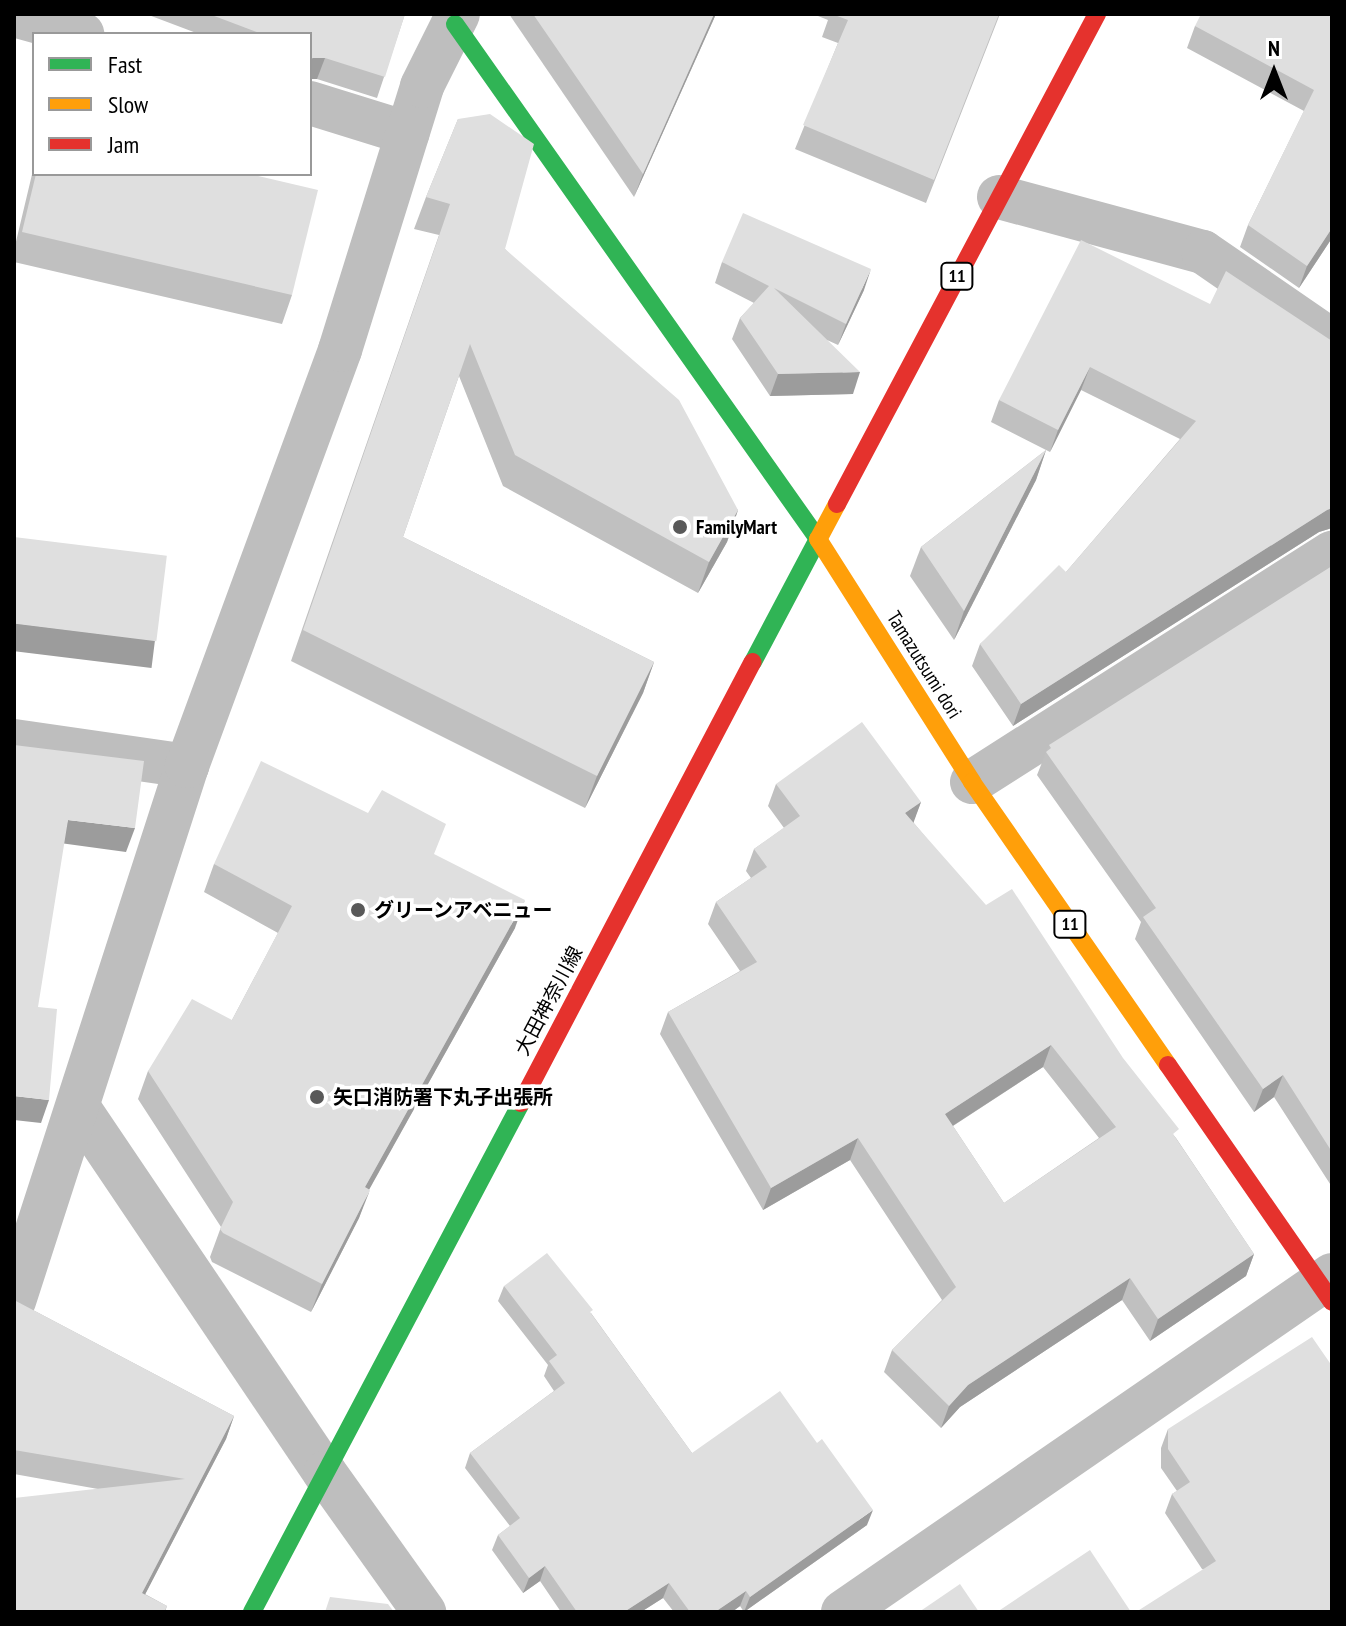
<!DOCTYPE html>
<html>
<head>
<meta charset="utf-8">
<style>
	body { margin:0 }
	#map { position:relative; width:1346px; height:1626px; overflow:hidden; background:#fff; font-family:"PT Sans Narrow","Noto Sans JP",sans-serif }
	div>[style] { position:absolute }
	.street>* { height:44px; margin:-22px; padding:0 22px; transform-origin:22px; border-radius:22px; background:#bebebe }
	.fast>* { height:18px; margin:-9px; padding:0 9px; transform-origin:9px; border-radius:9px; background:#30b455 }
	.slow>* { height:18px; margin:-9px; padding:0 9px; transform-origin:9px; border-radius:9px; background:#ff9f0a }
	.jam>* { height:18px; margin:-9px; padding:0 9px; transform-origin:9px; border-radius:9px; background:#e5322d }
	.wall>* { inset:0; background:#c0c0c0 }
	.shaded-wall>* { inset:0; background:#9c9c9c; transform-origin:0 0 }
	.building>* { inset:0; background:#dfdfdf; transform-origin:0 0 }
	.dots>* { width:22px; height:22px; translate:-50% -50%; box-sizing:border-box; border:4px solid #fff; border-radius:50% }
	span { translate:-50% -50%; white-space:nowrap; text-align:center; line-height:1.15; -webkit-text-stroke:7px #fff; paint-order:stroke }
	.shield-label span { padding:2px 6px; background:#fff; border:2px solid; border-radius:6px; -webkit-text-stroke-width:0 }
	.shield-label { font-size:18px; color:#000; font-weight:700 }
	.poi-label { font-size:20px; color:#000; font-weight:700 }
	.left { translate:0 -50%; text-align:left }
	.street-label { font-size:20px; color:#000 }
	.frame { position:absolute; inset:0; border:16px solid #000; pointer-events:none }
	.legend { position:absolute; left:32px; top:32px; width:280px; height:144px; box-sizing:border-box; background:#fff; border:2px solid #999; margin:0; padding:10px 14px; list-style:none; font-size:24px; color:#000 }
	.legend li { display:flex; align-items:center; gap:16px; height:40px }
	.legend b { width:40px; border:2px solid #999 }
	.north { position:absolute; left:1234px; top:32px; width:80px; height:80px; -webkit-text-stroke:6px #fff; paint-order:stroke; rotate:0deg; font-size:22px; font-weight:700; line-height:32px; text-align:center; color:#000 }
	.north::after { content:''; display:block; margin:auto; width:28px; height:36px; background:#000; clip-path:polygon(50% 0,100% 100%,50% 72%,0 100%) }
</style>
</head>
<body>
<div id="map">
	<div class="street">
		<div style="left:14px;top:15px;width:71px;rotate:15.6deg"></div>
		<div style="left:310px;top:103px;width:102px;rotate:17.2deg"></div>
		<div style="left:999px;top:197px;width:211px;rotate:15.1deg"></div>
		<div style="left:1203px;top:252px;width:157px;rotate:34.6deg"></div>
		<div style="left:14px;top:741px;width:175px;rotate:8.2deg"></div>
		<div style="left:972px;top:782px;width:427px;rotate:-32.5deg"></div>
		<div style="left:78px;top:1107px;width:442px;rotate:56deg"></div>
		<div style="left:325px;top:1473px;width:171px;rotate:54.5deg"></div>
		<div style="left:14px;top:1301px;width:562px;rotate:-72.08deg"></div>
		<div style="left:187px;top:766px;width:443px;rotate:-69.8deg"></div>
		<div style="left:340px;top:350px;width:276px;rotate:-72.7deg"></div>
		<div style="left:422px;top:86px;width:80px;rotate:-63.4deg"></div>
		<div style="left:843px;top:1612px;width:594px;rotate:-34.57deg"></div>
	</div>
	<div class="fast">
		<div style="left:455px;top:24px;width:630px;rotate:54.82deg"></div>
		<div style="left:818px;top:539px;width:139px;rotate:117.9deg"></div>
		<div style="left:252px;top:1612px;width:576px;rotate:-62.14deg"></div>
	</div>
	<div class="slow">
		<div style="left:837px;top:504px;width:40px;rotate:118deg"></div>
		<div style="left:818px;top:539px;width:288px;rotate:57.6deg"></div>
		<div style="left:972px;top:782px;width:344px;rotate:55.3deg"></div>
	</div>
	<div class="jam">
		<div style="left:837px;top:504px;width:555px;rotate:-62.05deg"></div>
		<div style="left:1168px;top:1065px;width:288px;rotate:55.3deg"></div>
		<div style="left:521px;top:1103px;width:498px;rotate:-62.3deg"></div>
	</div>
	<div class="wall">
		<div style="clip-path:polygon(146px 14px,405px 14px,377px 98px,317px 79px,310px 79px,310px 34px,199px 34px)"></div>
		<div style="clip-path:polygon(509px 14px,716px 14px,634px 197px)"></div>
		<div style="clip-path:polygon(813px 14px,1000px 14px,926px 203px,795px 149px,838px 43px,822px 37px,828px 20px)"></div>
		<div style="clip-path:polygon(1332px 14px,1332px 238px,1299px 288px,1240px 247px,1248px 225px,1304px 111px,1187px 48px,1195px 26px)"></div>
		<div style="clip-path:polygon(458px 119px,505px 249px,738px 510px,727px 542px,698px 593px,503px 486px,459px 376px,403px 537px,654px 662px,643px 693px,585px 808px,291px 661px,439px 235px,414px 229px,426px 197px)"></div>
		<div style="clip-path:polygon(34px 166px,34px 174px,250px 174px,292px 295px,282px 324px,14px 262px,14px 250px)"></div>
		<div style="clip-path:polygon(722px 262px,864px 290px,838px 345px,827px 340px,853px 394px,770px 396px,732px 339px,740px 318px,754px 303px,715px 283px)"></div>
		<div style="clip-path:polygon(1210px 304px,1332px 341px,1332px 528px,1319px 532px,1013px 726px,972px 666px,980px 644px,1066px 572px,1180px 439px,1081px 390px,1050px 452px,991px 422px,999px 400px)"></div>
		<div style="clip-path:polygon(1046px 450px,1036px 480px,954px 640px,910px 576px,921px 547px)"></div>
		<div style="clip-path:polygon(1332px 566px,1332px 1187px,1274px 1097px,1254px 1112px,1135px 939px,1141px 922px,1037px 775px,1049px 745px)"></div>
		<div style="clip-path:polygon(evenodd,776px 784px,921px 802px,913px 822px,1176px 1138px,1254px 1254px,1246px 1276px,1150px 1341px,1122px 1300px,960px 1407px,941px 1428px,884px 1372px,892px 1350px,942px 1300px,850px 1160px,763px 1210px,660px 1034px,668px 1012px,740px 971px,708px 924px,716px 902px,751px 878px,746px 871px,754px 849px,784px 828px,768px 806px,776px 784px,1043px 1067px,1099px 1138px,1004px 1203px,953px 1126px,1043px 1067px)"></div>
		<div style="clip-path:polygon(435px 855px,515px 928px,369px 1189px,359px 1218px,311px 1312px,212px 1262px,210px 1257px,221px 1227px,138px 1099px,148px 1071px,232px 1020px,278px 933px,204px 892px,214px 864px)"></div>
		<div style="clip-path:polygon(504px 1286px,591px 1313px,692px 1453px,867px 1525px,744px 1612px,740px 1606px,732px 1612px,674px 1612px,663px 1598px,641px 1612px,561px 1612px,540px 1581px,523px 1593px,492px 1550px,498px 1535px,510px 1526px,465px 1468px,470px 1453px,554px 1391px,544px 1376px,548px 1365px,498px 1301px)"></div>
		<div style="clip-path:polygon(14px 1300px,234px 1416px,226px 1439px,145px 1594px,167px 1606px,165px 1612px,14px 1612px,98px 1489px,14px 1474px)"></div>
		<div style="clip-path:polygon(1168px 1429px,1332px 1612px,1202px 1569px,1165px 1513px,1172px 1494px,1177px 1491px,1161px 1468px,1161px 1448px)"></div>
	</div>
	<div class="shaded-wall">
		<div style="clip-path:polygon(714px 14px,716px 14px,634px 197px,643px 174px)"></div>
		<div style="clip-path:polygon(313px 58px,325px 58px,317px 79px,310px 79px,310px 59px)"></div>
		<div style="clip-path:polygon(1332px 228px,1332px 238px,1299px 288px,1307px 266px)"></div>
		<div style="clip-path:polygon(871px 269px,864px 290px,838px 345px,846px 324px)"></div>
		<div style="clip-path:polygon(1090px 367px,1081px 390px,1050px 452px,1058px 430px)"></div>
		<div style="clip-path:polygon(860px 372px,853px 394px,770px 396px,778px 374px)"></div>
		<div style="clip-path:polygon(1046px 450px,1036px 480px,954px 640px,964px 611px)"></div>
		<div style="clip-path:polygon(1332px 508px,1332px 528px,1319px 532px,1013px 726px,1021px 704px,1327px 510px)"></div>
		<div style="clip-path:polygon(738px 510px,727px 542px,698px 593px,709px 562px)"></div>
		<div style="left:14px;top:623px;width:142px;height:28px;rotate:7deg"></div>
		<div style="clip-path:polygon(654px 662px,643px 693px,585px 808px,597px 776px)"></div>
		<div style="clip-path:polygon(921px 802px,913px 824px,905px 813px)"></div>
		<div style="clip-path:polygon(68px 820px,135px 828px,126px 852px,60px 843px)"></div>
		<div style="clip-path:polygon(525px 900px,515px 928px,355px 1215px,365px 1187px)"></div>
		<div style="clip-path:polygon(1051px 1045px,1043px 1067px,937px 1136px,945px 1114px)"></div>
		<div style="clip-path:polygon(1283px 1075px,1274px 1097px,1254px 1112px,1263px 1089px)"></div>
		<div style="clip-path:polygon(14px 1096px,49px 1100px,41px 1123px,14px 1120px)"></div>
		<div style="clip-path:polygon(858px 1138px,850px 1160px,763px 1210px,771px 1188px)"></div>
		<div style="clip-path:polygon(370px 1190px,359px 1218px,311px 1312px,322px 1284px)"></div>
		<div style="clip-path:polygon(1254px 1254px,1246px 1276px,1150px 1341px,1158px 1319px)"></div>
		<div style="clip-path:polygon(1130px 1278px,1122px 1300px,960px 1407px,941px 1428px,949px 1406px,968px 1385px)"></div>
		<div style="clip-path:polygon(234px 1416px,226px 1439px,136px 1612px,142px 1593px)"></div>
		<div style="clip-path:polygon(873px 1510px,867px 1525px,744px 1612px,750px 1597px)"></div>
		<div style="clip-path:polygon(545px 1566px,540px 1581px,523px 1593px,529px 1578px)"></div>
		<div style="clip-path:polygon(669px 1583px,663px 1598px,641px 1612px,624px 1612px)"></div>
		<div style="clip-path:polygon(746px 1591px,740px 1606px,732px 1612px,715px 1612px)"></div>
	</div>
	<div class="building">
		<div style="clip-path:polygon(209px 14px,405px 14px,385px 77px,325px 58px,313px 58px,310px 59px,310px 34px,262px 34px)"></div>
		<div style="clip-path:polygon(533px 14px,714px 14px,643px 174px)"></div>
		<div style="clip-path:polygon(832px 14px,999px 14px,934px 180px,803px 125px,848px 20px)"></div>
		<div style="clip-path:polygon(1201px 14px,1332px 14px,1332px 228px,1307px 266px,1248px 225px,1314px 90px,1195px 26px)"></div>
		<div style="clip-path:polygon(490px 114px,534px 144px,505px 249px,679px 400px,738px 510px,709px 562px,515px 455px,470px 344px,403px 537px,654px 662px,597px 776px,303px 630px,450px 204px,426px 197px,458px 119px)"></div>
		<div style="clip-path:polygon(36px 174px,250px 174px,318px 190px,292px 295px,22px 232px)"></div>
		<div style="clip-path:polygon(743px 213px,871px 269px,846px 324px,774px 288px,860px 372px,778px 374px,740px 318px,769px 286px,722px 262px)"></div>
		<div style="clip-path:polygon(1081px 240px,1210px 304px,1226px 271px,1332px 341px,1332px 508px,1327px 510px,1021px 704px,980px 644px,1059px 565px,1066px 572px,1196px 421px,1090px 367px,1058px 430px,999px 400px)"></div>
		<div style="clip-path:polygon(1046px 450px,964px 611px,921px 547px)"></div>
		<div style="left:14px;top:537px;width:154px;height:86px;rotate:7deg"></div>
		<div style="clip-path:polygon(1332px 566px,1332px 1152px,1283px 1075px,1263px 1089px,1143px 917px,1156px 908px,1046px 752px,1051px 748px,1049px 745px)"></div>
		<div style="clip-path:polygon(evenodd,862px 722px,921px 802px,905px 813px,986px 905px,1012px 889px,1123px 1058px,1179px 1129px,1173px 1134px,1254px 1254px,1158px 1319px,1130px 1278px,968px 1385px,949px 1406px,892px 1350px,956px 1287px,858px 1138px,771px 1188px,668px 1012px,757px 962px,716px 902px,767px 867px,754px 849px,800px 816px,776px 784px,862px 722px,1051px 1045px,1116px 1127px,1004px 1203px,945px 1114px,1051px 1045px)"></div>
		<div style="clip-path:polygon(14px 745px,144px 761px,135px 828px,68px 820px,38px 1007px,57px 1009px,49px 1100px,14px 1096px)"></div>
		<div style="clip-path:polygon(261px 761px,368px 813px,382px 790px,446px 824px,434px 854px,525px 900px,365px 1187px,370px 1190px,322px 1284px,223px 1233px,220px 1229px,233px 1202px,148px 1071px,192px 999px,232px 1020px,292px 906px,214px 864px)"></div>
		<div style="clip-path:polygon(547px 1253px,593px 1310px,590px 1312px,692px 1453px,780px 1391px,817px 1443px,822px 1439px,873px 1510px,750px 1597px,746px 1591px,715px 1612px,690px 1612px,669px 1583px,624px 1612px,577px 1612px,545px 1566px,529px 1578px,498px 1535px,520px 1518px,470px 1453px,565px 1383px,549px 1361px,557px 1355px,504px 1286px)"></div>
		<div style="clip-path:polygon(14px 1300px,234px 1416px,142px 1593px,167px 1606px,164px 1612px,14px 1612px,14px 1498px,185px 1479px,14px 1450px)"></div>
		<div style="clip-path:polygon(1312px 1337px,1332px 1366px,1332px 1612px,1136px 1612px,1216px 1561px,1172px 1494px,1190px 1482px,1168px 1449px,1168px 1429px)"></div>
		<div style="clip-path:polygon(1090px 1550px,1131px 1612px,997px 1612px)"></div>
		<div style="clip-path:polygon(960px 1584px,979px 1612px,919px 1612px)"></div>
		<div style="clip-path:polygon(330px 1597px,388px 1604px,394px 1612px,325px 1612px)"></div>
	</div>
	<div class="dots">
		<div style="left:680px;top:527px;background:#595959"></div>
		<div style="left:358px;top:910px;background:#595959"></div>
		<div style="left:317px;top:1097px;background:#595959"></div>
	</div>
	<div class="shield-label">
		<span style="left:957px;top:276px">11</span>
		<span style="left:1070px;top:924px">11</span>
	</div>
	<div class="poi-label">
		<span class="left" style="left:696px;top:527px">FamilyMart</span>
		<span class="left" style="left:374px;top:910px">グリーンアベニュー</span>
		<span class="left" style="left:333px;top:1097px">矢口消防署下丸子出張所</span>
	</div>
	<div class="street-label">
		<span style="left:924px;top:665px;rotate:58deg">Tamazutsumi dori</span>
		<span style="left:549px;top:1001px;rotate:-62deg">大田神奈川線</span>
	</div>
	<div class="frame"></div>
	<ul class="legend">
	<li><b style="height:10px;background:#30b455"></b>Fast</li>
	<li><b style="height:10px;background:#ff9f0a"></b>Slow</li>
	<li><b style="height:10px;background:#e5322d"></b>Jam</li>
	</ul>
	<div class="north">N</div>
</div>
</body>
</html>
